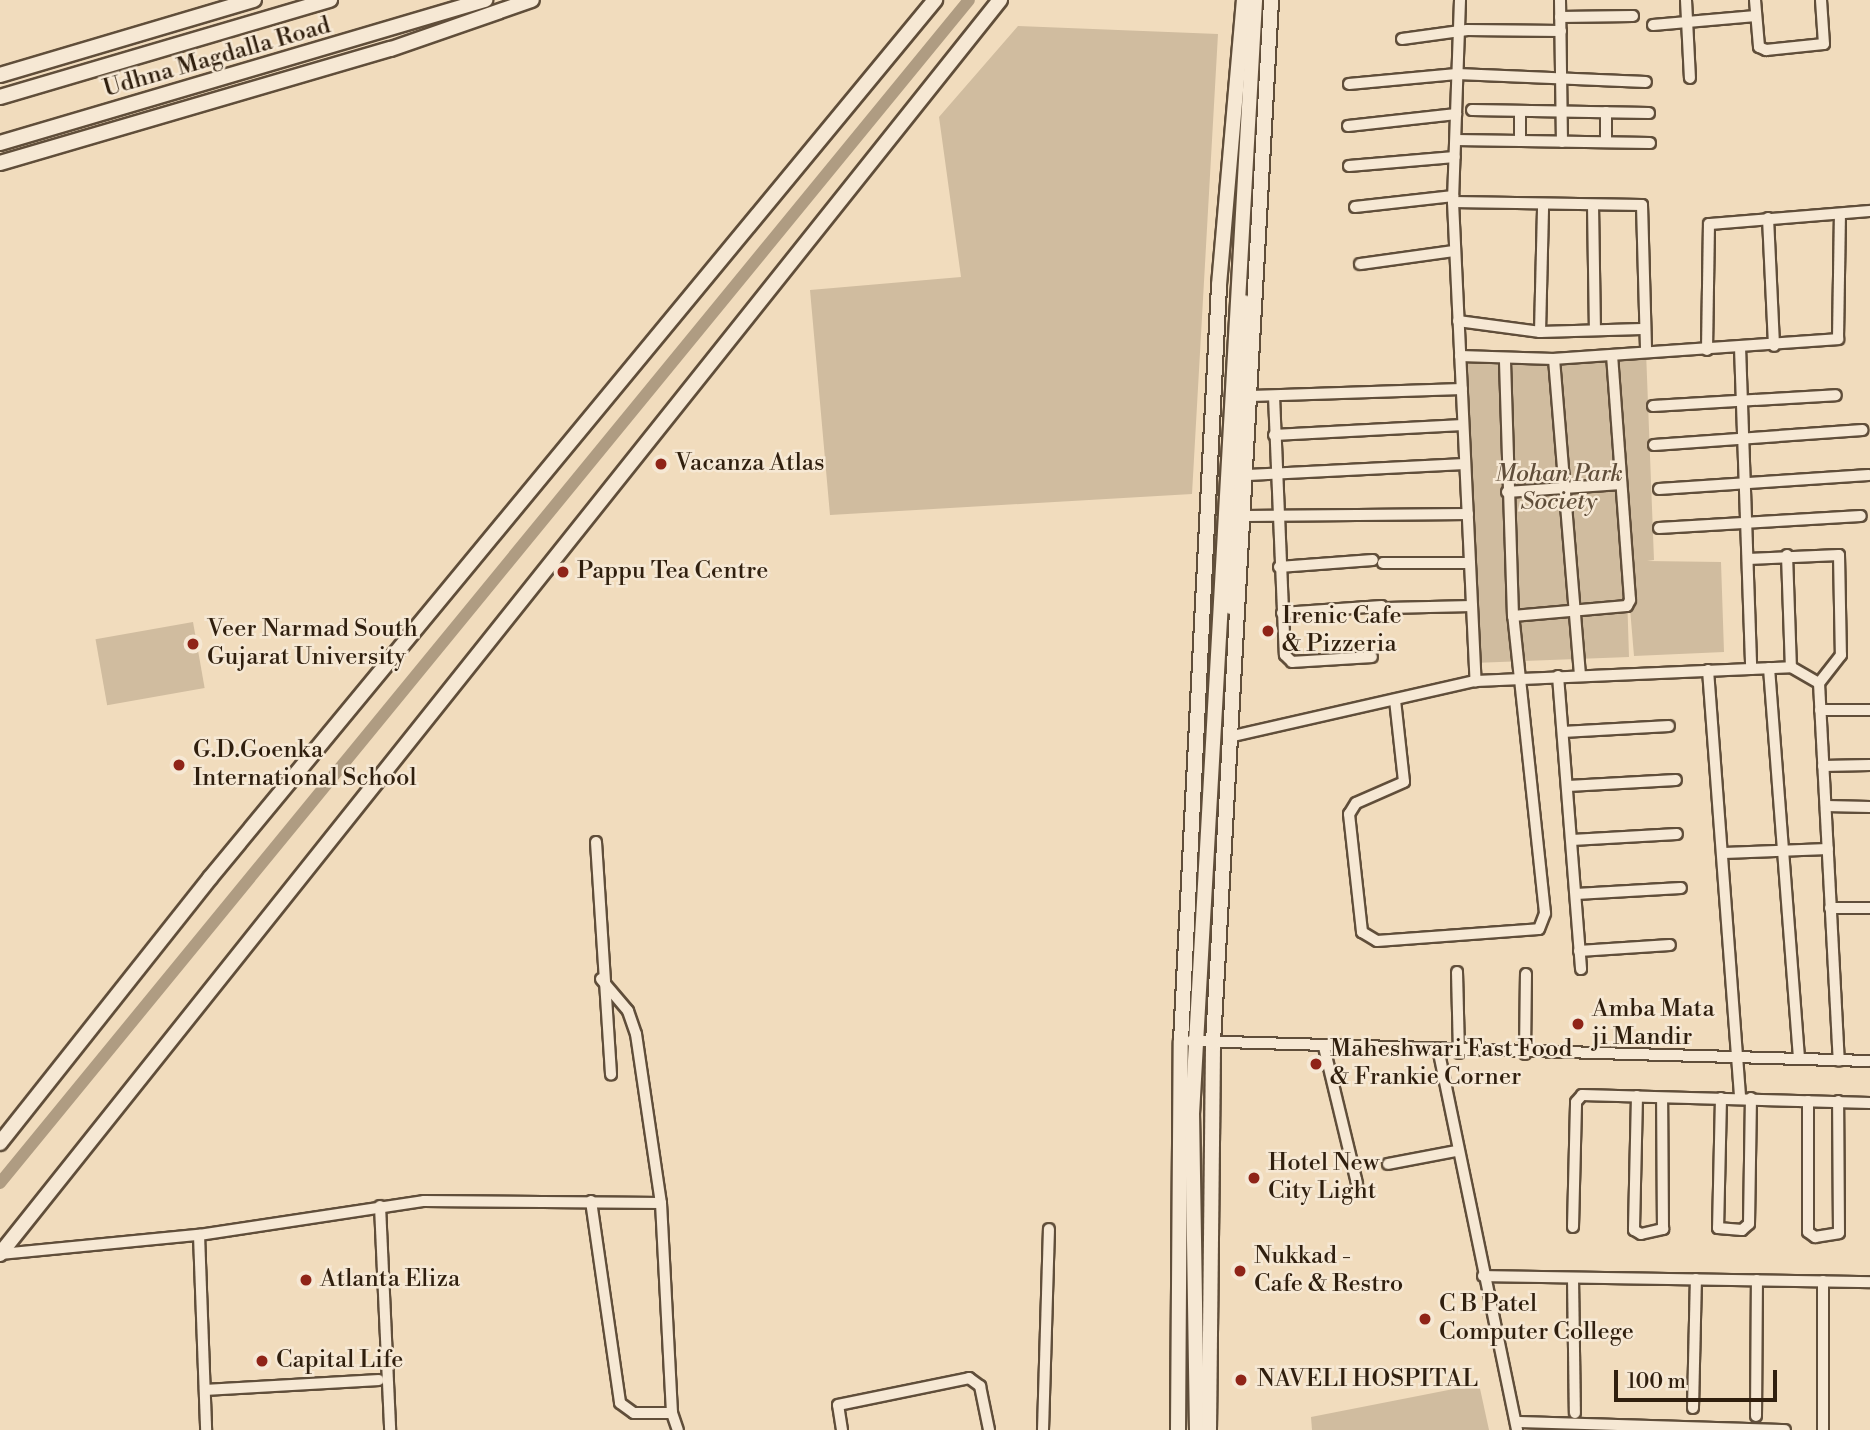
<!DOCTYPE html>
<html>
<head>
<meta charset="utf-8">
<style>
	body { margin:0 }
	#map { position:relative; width:1870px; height:1430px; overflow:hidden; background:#f1dcbd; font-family:"Libre Bodoni",serif }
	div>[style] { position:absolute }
	.green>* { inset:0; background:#d0bc9f; transform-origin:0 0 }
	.canal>* { height:12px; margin:-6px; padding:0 6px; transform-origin:6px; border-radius:6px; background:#af9c82 }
	.roads { filter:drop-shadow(2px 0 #604e3a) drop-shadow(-2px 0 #604e3a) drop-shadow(0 2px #604e3a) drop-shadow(0 -2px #604e3a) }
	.street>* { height:10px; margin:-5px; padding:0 5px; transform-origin:5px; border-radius:5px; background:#f6e8d4 }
	.secondary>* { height:14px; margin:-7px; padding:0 7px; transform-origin:7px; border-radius:7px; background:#f6e8d4 }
	.dots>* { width:19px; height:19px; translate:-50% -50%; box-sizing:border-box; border:4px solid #f6e8d4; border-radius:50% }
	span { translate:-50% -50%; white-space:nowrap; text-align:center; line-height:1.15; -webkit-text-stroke:5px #f6e8d4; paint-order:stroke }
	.street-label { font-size:24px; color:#301f0e }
	.poi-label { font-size:24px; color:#301f0e }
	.left { translate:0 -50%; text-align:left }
	.park-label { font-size:24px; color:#604e3a; font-style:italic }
	.scale { position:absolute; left:1614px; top:1370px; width:163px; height:32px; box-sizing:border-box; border:4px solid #301f0e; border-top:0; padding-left:9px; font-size:21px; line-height:24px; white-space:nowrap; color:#301f0e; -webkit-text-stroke:5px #f6e8d4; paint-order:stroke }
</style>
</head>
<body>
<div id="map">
	<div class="green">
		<div style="clip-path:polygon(1018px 26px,1218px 34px,1192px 494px,830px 515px,810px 290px,961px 277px,939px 117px)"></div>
		<div style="clip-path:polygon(1646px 351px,1654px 560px,1647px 561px,1721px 562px,1724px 652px,1634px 656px,1626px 561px,1629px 657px,1473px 663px,1460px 359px)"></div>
		<div style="left:193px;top:622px;width:67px;height:99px;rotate:80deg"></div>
		<div style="clip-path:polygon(1479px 1384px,1489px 1430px,1312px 1430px,1311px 1417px)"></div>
	</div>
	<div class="canal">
		<div style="left:0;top:1183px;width:1529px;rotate:-50.68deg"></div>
	</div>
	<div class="roads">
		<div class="street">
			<div style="left:1460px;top:0;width:202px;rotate:92deg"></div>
			<div style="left:1453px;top:202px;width:480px;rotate:87.3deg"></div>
			<div style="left:1560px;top:0;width:142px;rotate:89.2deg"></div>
			<div style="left:1686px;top:0;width:78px;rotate:87.1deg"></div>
			<div style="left:1755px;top:0;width:47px;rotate:85.1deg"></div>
			<div style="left:1759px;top:47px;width:8px;rotate:23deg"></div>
			<div style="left:1766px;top:50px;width:58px;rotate:-5.9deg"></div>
			<div style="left:1824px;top:44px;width:44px;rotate:-93.9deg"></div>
			<div style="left:1560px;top:17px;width:73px;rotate:-0.8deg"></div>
			<div style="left:1653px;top:25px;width:103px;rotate:-5deg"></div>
			<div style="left:1402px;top:39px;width:66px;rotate:-7.9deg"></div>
			<div style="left:1467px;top:30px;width:94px;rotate:0.6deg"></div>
			<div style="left:1349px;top:84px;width:108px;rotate:-5.3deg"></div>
			<div style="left:1457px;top:74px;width:189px;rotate:2.4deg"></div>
			<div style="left:1472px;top:110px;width:177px;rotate:1deg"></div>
			<div style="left:1606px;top:112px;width:30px;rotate:90deg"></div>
			<div style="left:1348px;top:126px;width:109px;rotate:-6.3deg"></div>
			<div style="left:1456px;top:140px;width:194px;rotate:0.9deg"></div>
			<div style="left:1520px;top:141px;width:30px;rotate:-90deg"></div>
			<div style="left:1349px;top:166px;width:106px;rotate:-4.9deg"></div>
			<div style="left:1453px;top:202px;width:189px;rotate:0.9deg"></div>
			<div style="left:1642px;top:205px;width:146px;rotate:88.4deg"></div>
			<div style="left:1593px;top:205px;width:125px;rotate:89.1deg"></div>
			<div style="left:1355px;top:207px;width:99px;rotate:-6.4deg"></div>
			<div style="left:1768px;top:218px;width:128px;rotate:87.3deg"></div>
			<div style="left:1360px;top:264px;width:95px;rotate:-7.9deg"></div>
			<div style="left:1458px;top:321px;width:83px;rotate:7.6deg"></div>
			<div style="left:1540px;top:332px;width:102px;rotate:-1.7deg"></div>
			<div style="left:1540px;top:332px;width:125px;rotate:-88.6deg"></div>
			<div style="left:1740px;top:347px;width:322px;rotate:88deg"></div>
			<div style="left:1707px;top:350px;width:126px;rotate:-89.1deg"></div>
			<div style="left:1709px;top:224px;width:162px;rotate:-4.6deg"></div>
			<div style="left:1460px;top:356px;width:94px;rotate:1.8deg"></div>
			<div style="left:1554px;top:359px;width:285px;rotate:-4deg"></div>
			<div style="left:1838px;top:339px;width:125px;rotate:-89.1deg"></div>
			<div style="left:1554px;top:359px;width:317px;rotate:85.3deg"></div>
			<div style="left:1251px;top:396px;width:211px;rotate:-1.9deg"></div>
			<div style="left:1274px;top:396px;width:259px;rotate:87.6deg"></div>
			<div style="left:1285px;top:655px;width:10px;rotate:45deg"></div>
			<div style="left:1292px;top:662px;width:80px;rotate:-3.6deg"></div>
			<div style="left:1653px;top:406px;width:183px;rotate:-3.4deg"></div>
			<div style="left:1274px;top:435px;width:189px;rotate:-3deg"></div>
			<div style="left:1654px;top:445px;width:209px;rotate:-4.1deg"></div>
			<div style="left:1248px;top:475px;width:217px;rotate:-2.9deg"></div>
			<div style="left:1659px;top:489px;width:210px;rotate:-3.8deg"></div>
			<div style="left:1507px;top:492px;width:114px;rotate:-4deg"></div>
			<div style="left:1246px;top:516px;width:222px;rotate:-0.5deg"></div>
			<div style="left:1659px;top:528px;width:202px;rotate:-3.4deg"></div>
			<div style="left:1787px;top:555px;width:112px;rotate:88deg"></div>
			<div style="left:1748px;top:559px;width:91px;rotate:-2.5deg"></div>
			<div style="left:1839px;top:555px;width:100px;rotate:88.9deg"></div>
			<div style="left:1841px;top:655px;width:36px;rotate:128deg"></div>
			<div style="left:1383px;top:563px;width:87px"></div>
			<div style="left:1279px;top:567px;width:94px;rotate:-4.3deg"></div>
			<div style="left:1387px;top:608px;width:85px;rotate:-1.3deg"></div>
			<div style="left:1282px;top:613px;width:100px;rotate:-4deg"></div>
			<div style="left:1513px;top:616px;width:114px;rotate:-5deg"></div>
			<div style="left:1627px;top:606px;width:7px;rotate:-63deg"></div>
			<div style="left:1630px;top:600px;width:245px;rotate:-94.2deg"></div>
			<div style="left:1769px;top:668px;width:392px;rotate:85.6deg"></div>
			<div style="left:1708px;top:670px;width:429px;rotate:85.7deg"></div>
			<div style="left:1558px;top:676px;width:294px;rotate:85.5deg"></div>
			<div style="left:1395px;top:700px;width:82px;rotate:83.7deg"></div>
			<div style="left:1404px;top:782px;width:52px;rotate:156.4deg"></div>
			<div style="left:1356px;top:803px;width:13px;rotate:122deg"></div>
			<div style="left:1349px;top:814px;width:119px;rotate:83.7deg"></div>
			<div style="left:1362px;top:932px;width:17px;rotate:31deg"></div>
			<div style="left:1377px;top:941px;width:162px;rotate:-4.2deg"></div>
			<div style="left:1539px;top:929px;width:17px;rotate:-69deg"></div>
			<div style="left:1545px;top:913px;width:299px;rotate:-96.1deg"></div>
			<div style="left:1513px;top:616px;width:257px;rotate:-91.8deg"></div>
			<div style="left:1820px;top:710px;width:50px"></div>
			<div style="left:1563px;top:732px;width:106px;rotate:-3.2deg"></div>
			<div style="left:1233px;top:736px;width:249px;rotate:-12.8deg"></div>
			<div style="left:1476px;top:681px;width:315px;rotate:-2.5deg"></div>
			<div style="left:1791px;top:667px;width:32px;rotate:30deg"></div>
			<div style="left:1819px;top:683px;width:378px;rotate:87deg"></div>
			<div style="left:1823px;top:766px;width:47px;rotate:-1.2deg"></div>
			<div style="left:1568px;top:786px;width:108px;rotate:-3.2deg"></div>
			<div style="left:1826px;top:806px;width:44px;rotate:1.3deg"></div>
			<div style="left:1572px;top:840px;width:105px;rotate:-3.3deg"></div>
			<div style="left:596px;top:842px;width:233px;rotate:86.3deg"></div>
			<div style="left:1724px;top:853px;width:104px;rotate:-2.2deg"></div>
			<div style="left:1576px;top:894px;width:105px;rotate:-3.3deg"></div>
			<div style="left:1830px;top:908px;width:40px"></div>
			<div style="left:1579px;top:951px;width:91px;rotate:-3.8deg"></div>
			<div style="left:1457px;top:972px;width:81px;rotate:88.6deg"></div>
			<div style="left:601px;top:979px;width:42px;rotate:49.8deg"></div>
			<div style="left:628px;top:1011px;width:24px;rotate:71deg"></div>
			<div style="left:636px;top:1034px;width:171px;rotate:81.6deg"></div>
			<div style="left:661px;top:1203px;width:210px;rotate:87deg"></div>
			<div style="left:672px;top:1413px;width:18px;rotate:71deg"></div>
			<div style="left:1191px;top:1041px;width:679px;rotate:1.69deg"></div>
			<div style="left:1324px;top:1047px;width:140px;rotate:76.4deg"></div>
			<div style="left:1439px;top:1053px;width:385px;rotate:78.3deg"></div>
			<div style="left:1525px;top:1054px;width:80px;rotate:-89.3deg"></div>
			<div style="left:1637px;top:1096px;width:134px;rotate:91.3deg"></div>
			<div style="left:1634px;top:1230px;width:8px;rotate:30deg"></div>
			<div style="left:1641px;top:1234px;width:23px;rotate:-13deg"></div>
			<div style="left:1663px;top:1229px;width:131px;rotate:-90.4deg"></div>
			<div style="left:1721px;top:1098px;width:130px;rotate:91.3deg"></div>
			<div style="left:1718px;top:1228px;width:24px;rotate:5deg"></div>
			<div style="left:1742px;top:1230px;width:9px;rotate:-41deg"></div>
			<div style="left:1749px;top:1224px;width:126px;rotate:-89.1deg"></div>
			<div style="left:1808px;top:1101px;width:131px;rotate:90deg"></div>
			<div style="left:1808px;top:1232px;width:9px;rotate:36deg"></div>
			<div style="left:1815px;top:1237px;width:24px;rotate:-9deg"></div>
			<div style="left:1839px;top:1233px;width:132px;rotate:-90.4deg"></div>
			<div style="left:1388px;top:1164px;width:69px;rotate:-10.8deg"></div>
			<div style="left:591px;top:1201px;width:204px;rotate:81.8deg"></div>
			<div style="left:620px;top:1403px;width:17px;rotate:36deg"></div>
			<div style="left:634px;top:1413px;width:38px"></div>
			<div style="left:380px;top:1206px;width:224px;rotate:87.4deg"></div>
			<div style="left:1573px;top:1227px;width:125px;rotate:-88.6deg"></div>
			<div style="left:1576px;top:1102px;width:9px;rotate:-49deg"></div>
			<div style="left:1582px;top:1095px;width:288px;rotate:1.6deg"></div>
			<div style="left:199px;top:1235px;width:195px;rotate:87.9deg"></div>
			<div style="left:0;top:1254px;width:200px;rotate:-5.5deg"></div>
			<div style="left:199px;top:1235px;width:228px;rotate:-8.6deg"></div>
			<div style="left:424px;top:1201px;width:237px;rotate:0.5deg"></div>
			<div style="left:1483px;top:1276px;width:387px;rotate:0.9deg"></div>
			<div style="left:1573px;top:1278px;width:135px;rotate:89.2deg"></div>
			<div style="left:205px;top:1390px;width:174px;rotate:-3.3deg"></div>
			<div style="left:1693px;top:1408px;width:129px;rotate:-88.7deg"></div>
			<div style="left:1756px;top:1416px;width:136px;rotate:-89.6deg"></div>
			<div style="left:1516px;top:1422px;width:269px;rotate:1.7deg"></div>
			<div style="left:842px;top:1430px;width:25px;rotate:-99deg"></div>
			<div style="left:838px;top:1405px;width:134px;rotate:-11.6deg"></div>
			<div style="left:969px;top:1378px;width:14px;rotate:36deg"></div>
			<div style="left:980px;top:1386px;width:45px;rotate:78.4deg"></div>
			<div style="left:1043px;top:1430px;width:201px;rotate:-88.3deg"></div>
			<div style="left:1823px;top:1430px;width:149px;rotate:-90deg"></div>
		</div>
		<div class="secondary">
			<div style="left:0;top:75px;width:265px;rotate:-16.5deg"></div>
			<div style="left:0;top:97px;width:344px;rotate:-16.4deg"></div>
			<div style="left:0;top:143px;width:506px;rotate:-16.43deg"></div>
			<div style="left:0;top:163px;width:407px;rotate:-16.3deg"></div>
			<div style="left:391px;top:49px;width:149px;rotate:-19.2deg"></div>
			<div style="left:1231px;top:607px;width:305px;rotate:-87.4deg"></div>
			<div style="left:0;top:1143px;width:338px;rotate:-51.6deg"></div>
			<div style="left:210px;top:878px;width:1139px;rotate:-50.45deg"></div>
			<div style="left:0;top:1254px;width:1604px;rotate:-51.43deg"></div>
			<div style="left:1178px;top:1430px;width:389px;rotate:-89.6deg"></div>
			<div style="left:1181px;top:1041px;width:757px;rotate:-87.12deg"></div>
			<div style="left:1219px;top:285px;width:286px;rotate:-85deg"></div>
			<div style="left:1197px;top:1430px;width:316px;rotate:-90.9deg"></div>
			<div style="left:1192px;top:1114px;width:1116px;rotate:-86.76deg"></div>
			<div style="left:1209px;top:1430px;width:388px;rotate:-89.4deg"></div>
			<div style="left:1213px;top:1042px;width:1044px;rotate:-86.81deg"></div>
		</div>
	</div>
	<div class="dots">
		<div style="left:661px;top:464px;background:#8f2418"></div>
		<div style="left:563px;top:572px;background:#8f2418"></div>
		<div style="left:1268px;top:631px;background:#8f2418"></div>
		<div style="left:193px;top:644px;background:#8f2418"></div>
		<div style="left:179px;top:765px;background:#8f2418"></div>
		<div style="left:1578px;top:1024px;background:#8f2418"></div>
		<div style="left:1316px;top:1064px;background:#8f2418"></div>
		<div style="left:1254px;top:1178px;background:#8f2418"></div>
		<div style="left:1240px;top:1271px;background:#8f2418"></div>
		<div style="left:306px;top:1280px;background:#8f2418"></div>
		<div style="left:1425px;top:1319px;background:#8f2418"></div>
		<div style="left:262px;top:1361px;background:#8f2418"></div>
		<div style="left:1241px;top:1380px;background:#8f2418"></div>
	</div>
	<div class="street-label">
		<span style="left:217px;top:58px;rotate:-16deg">Udhna Magdalla Road</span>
	</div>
	<div class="poi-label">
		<span class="left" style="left:675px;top:464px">Vacanza Atlas</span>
		<span class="left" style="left:577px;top:572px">Pappu Tea Centre</span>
		<span class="left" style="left:1282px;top:631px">Irenic Cafe<br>&amp; Pizzeria</span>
		<span class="left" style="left:207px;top:644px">Veer Narmad South<br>Gujarat University</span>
		<span class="left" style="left:193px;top:765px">G.D.Goenka<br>International School</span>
		<span class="left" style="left:1592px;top:1024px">Amba Mata<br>ji Mandir</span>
		<span class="left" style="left:1330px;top:1064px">Maheshwari Fast Food<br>&amp; Frankie Corner</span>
		<span class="left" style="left:1268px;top:1178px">Hotel New<br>City Light</span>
		<span class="left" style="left:1254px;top:1271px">Nukkad -<br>Cafe &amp; Restro</span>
		<span class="left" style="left:320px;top:1280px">Atlanta Eliza</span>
		<span class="left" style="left:1439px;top:1319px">C B Patel<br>Computer College</span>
		<span class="left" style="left:276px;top:1361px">Capital Life</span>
		<span class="left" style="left:1257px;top:1380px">NAVELI HOSPITAL</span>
	</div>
	<div class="park-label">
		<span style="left:1559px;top:489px">Mohan Park<br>Society</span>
	</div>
	<div class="scale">100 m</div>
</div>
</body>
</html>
